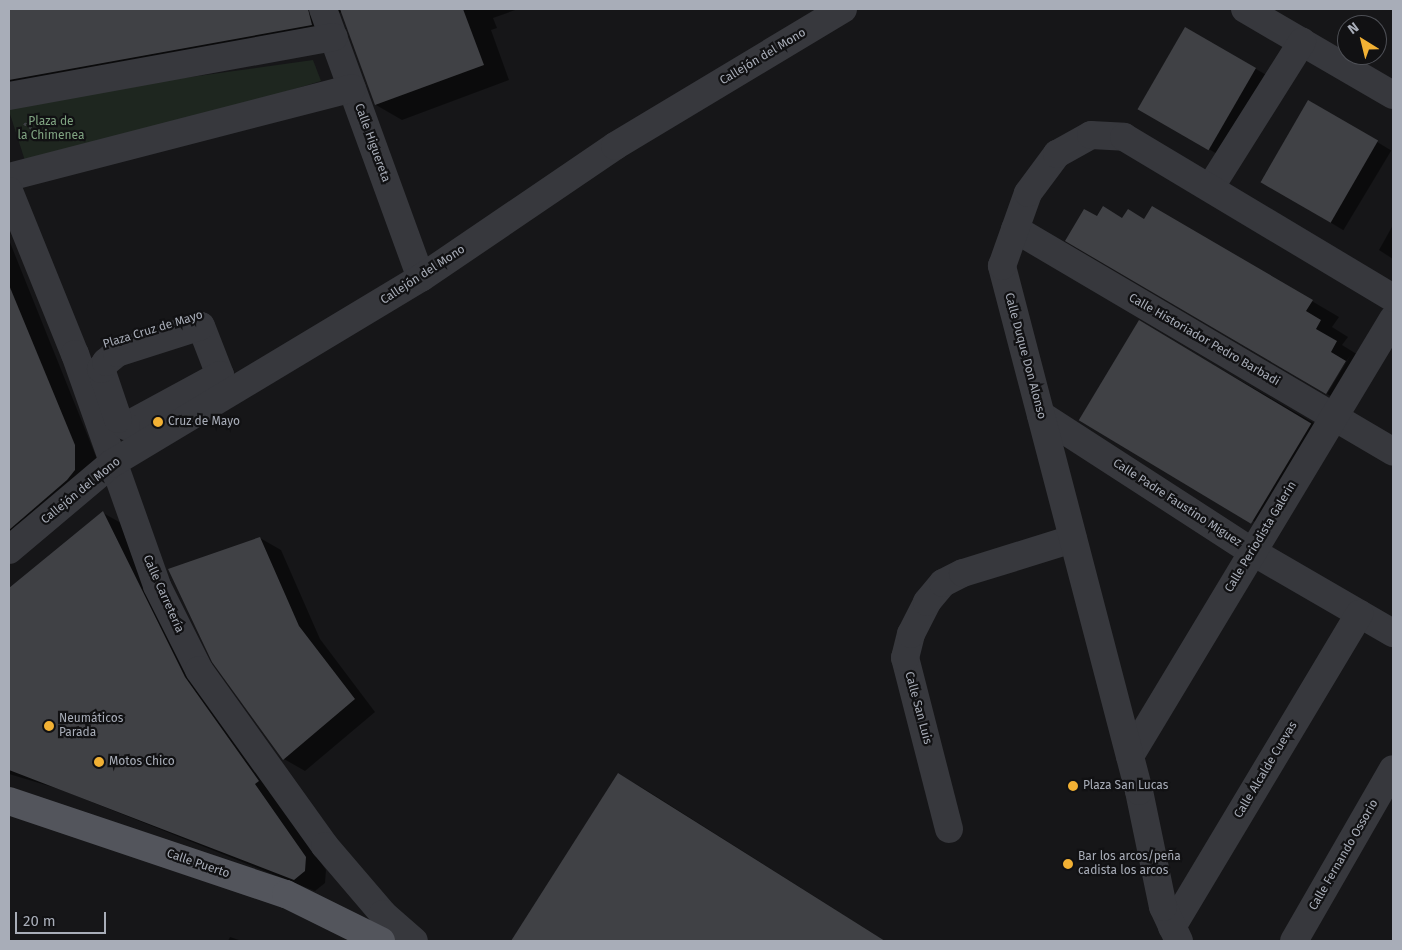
<!DOCTYPE html>
<html>
<head>
<meta charset="utf-8">
<style>
	body { margin:0 }
	#map { position:relative; width:1402px; height:950px; overflow:hidden; background:#161618; font-family:"Fira Sans",sans-serif }
	div>[style] { position:absolute }
	.green>* { inset:0; background:#1e261f }
	.shadow>* { inset:0; background:#0007; transform-origin:0 0 }
	.building>* { inset:0; background:#404145; transform-origin:0 0 }
	.path>* { height:3px; margin-top:-1.5px; transform-origin:0; background:repeating-linear-gradient(90deg,#3d3f44 0 2.5px,transparent 0 6.5px) }
	.minor>* { height:28px; margin:-14px; padding:0 14px; transform-origin:14px; border-radius:14px; background:#37383d }
	.major>* { height:28px; margin:-14px; padding:0 14px; transform-origin:14px; border-radius:14px; background:#53555c }
	.dots>* { width:14px; height:14px; translate:-50% -50%; box-sizing:border-box; border:2px solid #111113; border-radius:50% }
	span { translate:-50% -50%; white-space:nowrap; text-align:center; line-height:1.15; -webkit-text-stroke:4.5px #111113; paint-order:stroke }
	.street-label { font-size:12px; color:#a8adb8 }
	.park-label { font-size:12px; color:#7fa381 }
	.poi-label { font-size:12px; color:#a8adb8 }
	.left { translate:0 -50%; text-align:left }
	.frame { position:absolute; inset:0; border:10px solid #a8adb8; pointer-events:none }
	.north { position:absolute; left:1337px; top:15px; width:50px; height:50px; box-sizing:border-box; background:#111113; border:1px solid #4d4f55; border-radius:50%; rotate:324deg; font-size:14px; font-weight:700; line-height:20px; text-align:center; color:#a8adb8 }
	.north::after { content:''; display:block; margin:auto; width:18px; height:22px; background:#f2b134; clip-path:polygon(50% 0,100% 100%,50% 72%,0 100%) }
	.scale { position:absolute; left:15px; top:912px; width:91px; height:22px; box-sizing:border-box; border:2px solid #a8adb8; border-top:0; padding-left:6px; font-size:15px; line-height:18px; white-space:nowrap; color:#a8adb8; -webkit-text-stroke:4px #111113; paint-order:stroke }
</style>
</head>
<body>
<div id="map">
	<div class="green">
		<div style="clip-path:polygon(313px 60px,321px 81px,28px 170px,9px 111px,9px 102px)"></div>
	</div>
	<div class="shadow">
		<div style="clip-path:polygon(9px 9px,518px 9px,493px 18px,497px 28px,491px 30px,509px 80px,402px 120px,376px 105px,342px 12px,338px 13px,338px 40px,9px 99px)"></div>
		<div style="left:1185px;top:28px;width:105px;height:93px;rotate:30deg"></div>
		<div style="left:1309px;top:101px;width:96px;height:93px;rotate:31deg"></div>
		<div style="clip-path:polygon(1153px 208px,1339px 317px,1332px 327px,1348px 337px,1342px 345px,1363px 358px,1353px 409px,1327px 394px,1350px 356px,1325px 392px,1097px 218px,1145px 220px)"></div>
		<div style="clip-path:polygon(1393px 225px,1393px 259px,1379px 250px)"></div>
		<div style="clip-path:polygon(9px 240px,97px 459px,9px 565px,10px 453px)"></div>
		<div style="left:1139px;top:322px;width:217px;height:115px;rotate:30deg"></div>
		<div style="clip-path:polygon(103px 513px,123px 524px,274px 796px,326px 870px,325px 883px,315px 891px,59px 789px,9px 774px,9px 590px)"></div>
		<div style="clip-path:polygon(260px 538px,281px 550px,320px 639px,375px 712px,305px 771px,284px 759px)"></div>
		<div style="clip-path:polygon(619px 774px,646px 790px,885px 941px,513px 941px)"></div>
		<div style="clip-path:polygon(230px 937px,242px 941px,228px 941px)"></div>
	</div>
	<div class="building">
		<div style="clip-path:polygon(9px 9px,308px 9px,312px 25px,9px 80px)"></div>
		<div style="clip-path:polygon(340px 9px,463px 9px,484px 65px,375px 105px)"></div>
		<div style="left:1185px;top:27px;width:82px;height:95px;rotate:30deg"></div>
		<div style="left:1308px;top:100px;width:81px;height:95px;rotate:30deg"></div>
		<div style="clip-path:polygon(1103px 206px,1122px 218px,1128px 209px,1144px 219px,1152px 206px,1313px 300px,1306px 311px,1321px 320px,1316px 329px,1337px 341px,1331px 352px,1346px 361px,1326px 394px,1065px 241px,1084px 209px,1097px 216px)"></div>
		<div style="clip-path:polygon(9px 285px,75px 445px,75px 470px,67px 480px,9px 530px)"></div>
		<div style="left:1139px;top:320px;width:201px;height:117px;rotate:31deg"></div>
		<div style="clip-path:polygon(103px 511px,185px 677px,259px 781px,255px 784px,306px 857px,305px 871px,294px 880px,9px 770px,9px 588px)"></div>
		<div style="clip-path:polygon(260px 537px,299px 626px,355px 699px,283px 760px,212px 662px,168px 569px)"></div>
		<div style="clip-path:polygon(618px 773px,885px 941px,511px 941px)"></div>
	</div>
	<div class="path">
		<div style="left:24px;top:123px;width:26px;rotate:32deg"></div>
	</div>
	<div class="minor">
		<div style="left:323px;top:9px;width:286px;rotate:70deg"></div>
		<div style="left:1245px;top:9px;width:171px;rotate:30.2deg"></div>
		<div style="left:9px;top:96px;width:330px;rotate:-10.3deg"></div>
		<div style="left:9px;top:177px;width:354px;rotate:-14.5deg"></div>
		<div style="left:1210px;top:188px;width:173px;rotate:-57.8deg"></div>
		<div style="left:9px;top:191px;width:176px;rotate:68deg"></div>
		<div style="left:75px;top:354px;width:246px;rotate:70.5deg"></div>
		<div style="left:157px;top:586px;width:94px;rotate:63.4deg"></div>
		<div style="left:199px;top:670px;width:216px;rotate:54.4deg"></div>
		<div style="left:325px;top:846px;width:89px;rotate:49.5deg"></div>
		<div style="left:383px;top:914px;width:41px;rotate:41.1deg"></div>
		<div style="left:1015px;top:229px;width:439px;rotate:30.5deg"></div>
		<div style="left:201px;top:326px;width:53px;rotate:68.8deg"></div>
		<div style="left:220px;top:375px;width:107px;rotate:151.5deg"></div>
		<div style="left:126px;top:426px;width:11px;rotate:-139deg"></div>
		<div style="left:118px;top:419px;width:53px;rotate:-108.8deg"></div>
		<div style="left:101px;top:369px;width:9px;rotate:-54deg"></div>
		<div style="left:106px;top:362px;width:14px;rotate:-39deg"></div>
		<div style="left:117px;top:353px;width:88px;rotate:-17.8deg"></div>
		<div style="left:1041px;top:415px;width:252px;rotate:32.9deg"></div>
		<div style="left:1253px;top:552px;width:162px;rotate:30.1deg"></div>
		<div style="left:9px;top:550px;width:133px;rotate:-40.1deg"></div>
		<div style="left:111px;top:464px;width:362px;rotate:-31deg"></div>
		<div style="left:421px;top:278px;width:235px;rotate:-34.2deg"></div>
		<div style="left:615px;top:146px;width:266px;rotate:-31deg"></div>
		<div style="left:1130px;top:756px;width:510px;rotate:-58.96deg"></div>
		<div style="left:949px;top:829px;width:177px;rotate:-104.4deg"></div>
		<div style="left:905px;top:658px;width:25px;rotate:-76deg"></div>
		<div style="left:911px;top:634px;width:36px;rotate:-63deg"></div>
		<div style="left:927px;top:602px;width:25px;rotate:-50deg"></div>
		<div style="left:943px;top:583px;width:22px;rotate:-27deg"></div>
		<div style="left:963px;top:573px;width:115px;rotate:-17.2deg"></div>
		<div style="left:1172px;top:927px;width:365px;rotate:-59.1deg"></div>
		<div style="left:1179px;top:941px;width:38px;rotate:-115deg"></div>
		<div style="left:1163px;top:907px;width:118px;rotate:-101.7deg"></div>
		<div style="left:1139px;top:791px;width:543px;rotate:-104.63deg"></div>
		<div style="left:1002px;top:266px;width:77px;rotate:-70.4deg"></div>
		<div style="left:1028px;top:193px;width:49px;rotate:-53.4deg"></div>
		<div style="left:1057px;top:154px;width:39px;rotate:-29deg"></div>
		<div style="left:1091px;top:135px;width:33px;rotate:3deg"></div>
		<div style="left:1124px;top:137px;width:313px;rotate:30.9deg"></div>
		<div style="left:1294px;top:941px;width:198px;rotate:-60.1deg"></div>
	</div>
	<div class="major">
		<div style="left:9px;top:801px;width:292px;rotate:18.6deg"></div>
		<div style="left:286px;top:894px;width:106px;rotate:26.3deg"></div>
	</div>
	<div class="dots">
		<div style="left:158px;top:422px;background:#f2b134"></div>
		<div style="left:49px;top:726px;background:#f2b134"></div>
		<div style="left:99px;top:762px;background:#f2b134"></div>
		<div style="left:1073px;top:786px;background:#f2b134"></div>
		<div style="left:1068px;top:864px;background:#f2b134"></div>
	</div>
	<div class="street-label">
		<span style="left:763px;top:57px;rotate:-31deg">Callejón del Mono</span>
		<span style="left:372px;top:143px;rotate:70deg">Calle Higuereta</span>
		<span style="left:423px;top:275px;rotate:-33deg">Callejón del Mono</span>
		<span style="left:153px;top:330px;rotate:-17deg">Plaza Cruz de Mayo</span>
		<span style="left:1204px;top:340px;rotate:30deg">Calle Historiador Pedro Barbadi</span>
		<span style="left:1025px;top:356px;rotate:75deg">Calle Duque Don Alonso</span>
		<span style="left:81px;top:491px;rotate:-39deg">Callejón del Mono</span>
		<span style="left:1177px;top:503px;rotate:33deg">Calle Padre Faustino Miguez</span>
		<span style="left:1261px;top:537px;rotate:-59deg">Calle Periodista Galerin</span>
		<span style="left:163px;top:594px;rotate:66deg">Calle Carretería</span>
		<span style="left:918px;top:708px;rotate:75deg">Calle San Luis</span>
		<span style="left:1266px;top:770px;rotate:-59deg">Calle Alcalde Cuevas</span>
		<span style="left:1344px;top:855px;rotate:-60deg">Calle Fernando Ossorio</span>
		<span style="left:198px;top:864px;rotate:19deg">Calle Puerto</span>
	</div>
	<div class="park-label">
		<span style="left:51px;top:129px">Plaza de<br>la Chimenea</span>
	</div>
	<div class="poi-label">
		<span class="left" style="left:168px;top:422px">Cruz de Mayo</span>
		<span class="left" style="left:59px;top:726px">Neumáticos<br>Parada</span>
		<span class="left" style="left:109px;top:762px">Motos Chico</span>
		<span class="left" style="left:1083px;top:786px">Plaza San Lucas</span>
		<span class="left" style="left:1078px;top:864px">Bar los arcos/peña<br>cadista los arcos</span>
	</div>
	<div class="frame"></div>
	<div class="north">N</div>
	<div class="scale">20 m</div>
</div>
</body>
</html>
